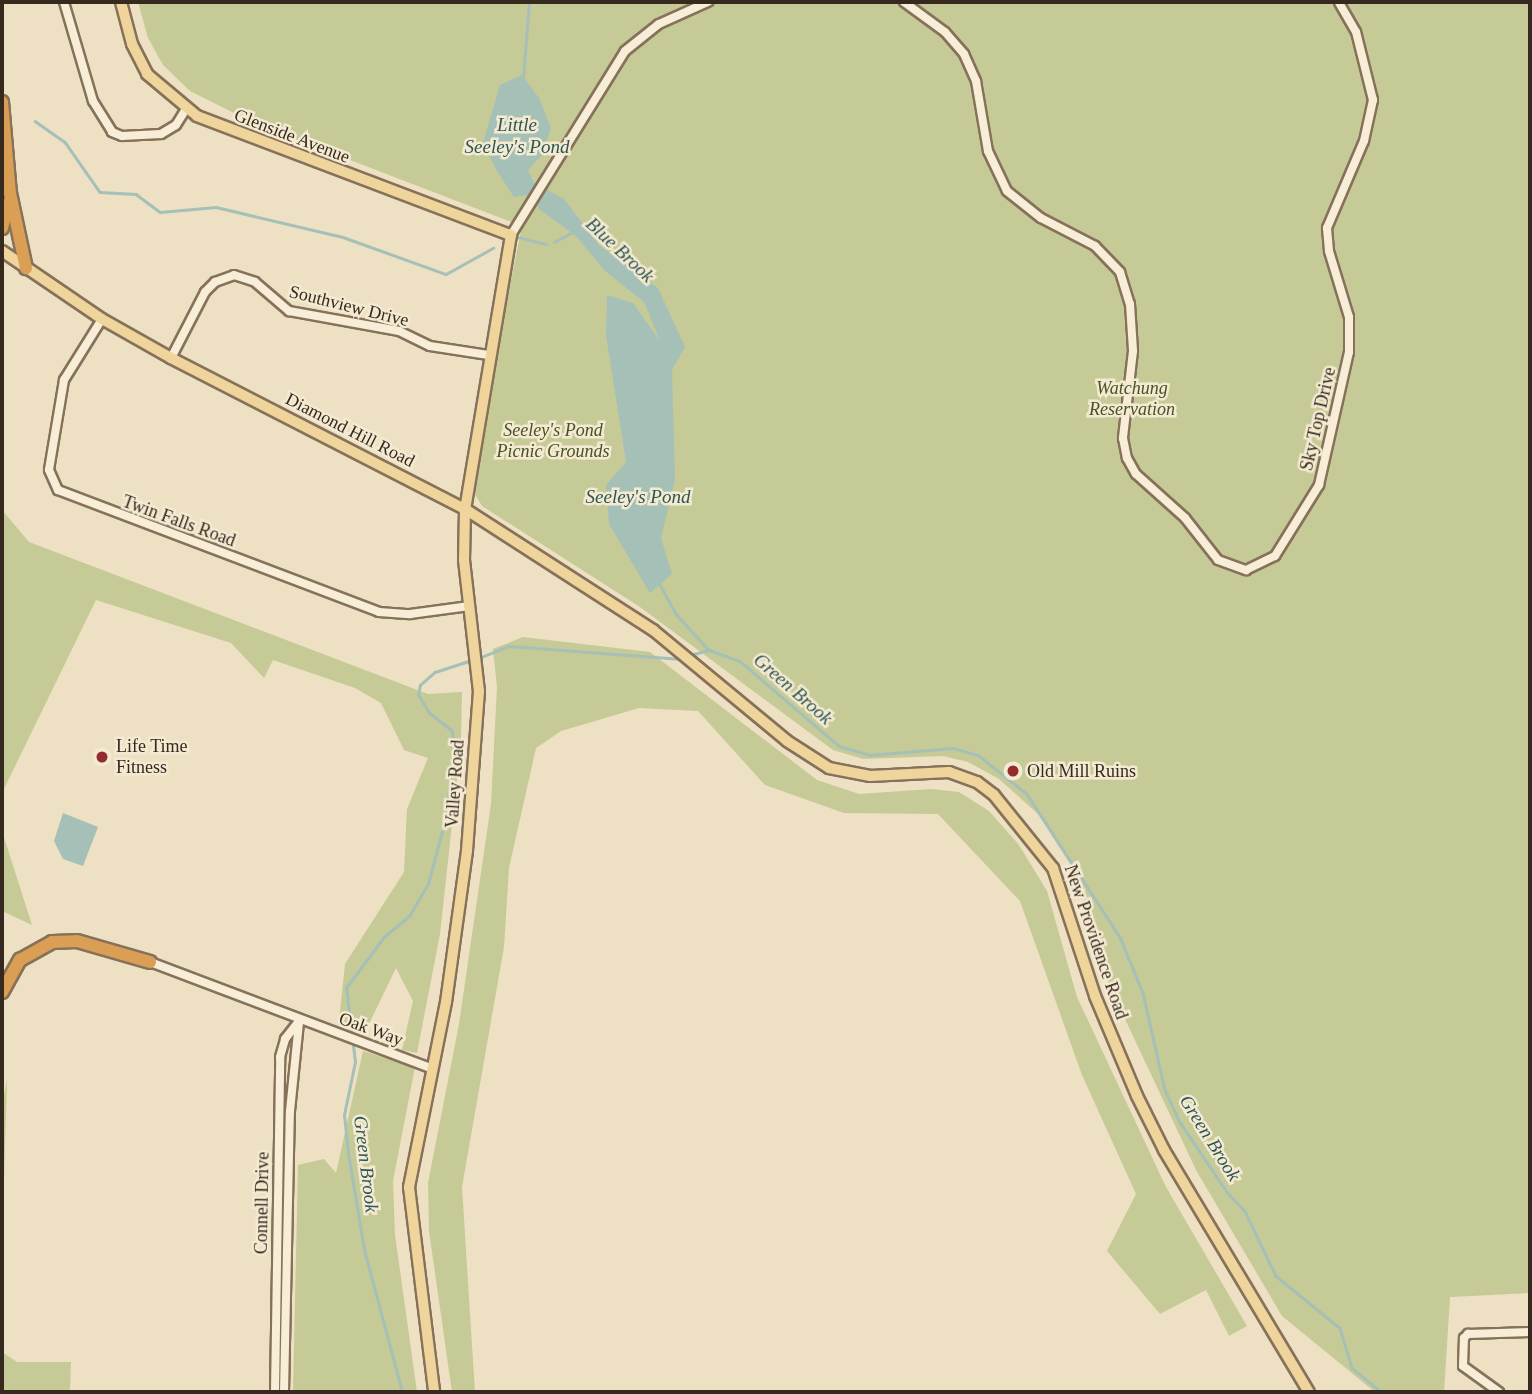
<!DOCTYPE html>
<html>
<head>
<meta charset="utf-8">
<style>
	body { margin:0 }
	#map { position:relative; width:1532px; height:1394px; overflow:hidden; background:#ede0c3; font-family:"Times New Roman",serif }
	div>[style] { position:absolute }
	.green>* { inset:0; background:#c5ca97 }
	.water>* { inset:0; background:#a5c0b7 }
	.stream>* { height:2.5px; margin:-1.25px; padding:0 1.25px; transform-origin:1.25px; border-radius:1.25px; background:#a5c0b7 }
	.roads { filter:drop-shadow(2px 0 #86715a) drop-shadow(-2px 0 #86715a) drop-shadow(0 2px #86715a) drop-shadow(0 -2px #86715a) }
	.minor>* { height:8px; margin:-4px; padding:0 4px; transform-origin:4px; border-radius:4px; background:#f8edd6 }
	.major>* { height:10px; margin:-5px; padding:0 5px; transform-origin:5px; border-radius:5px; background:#efd49b }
	.highway>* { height:12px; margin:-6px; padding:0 6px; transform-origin:6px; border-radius:6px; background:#da9e55 }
	.dots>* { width:19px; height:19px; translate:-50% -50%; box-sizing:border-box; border:4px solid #f4ead2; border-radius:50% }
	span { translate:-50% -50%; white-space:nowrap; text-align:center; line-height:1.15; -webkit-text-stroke:5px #f4ead2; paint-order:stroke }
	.street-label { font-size:18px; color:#36291e }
	.park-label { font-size:18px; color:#475225; font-style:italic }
	.poi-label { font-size:18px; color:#36291e }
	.left { translate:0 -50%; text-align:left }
	.water-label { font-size:19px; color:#2d5653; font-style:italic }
	.frame { position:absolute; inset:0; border:4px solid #36291e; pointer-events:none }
</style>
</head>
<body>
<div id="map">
	<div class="green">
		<div style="clip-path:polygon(138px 2px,1530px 2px,1530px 1293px,1450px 1297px,1444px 1392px,1375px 1392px,1282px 1316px,1196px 1170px,1109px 985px,1078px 876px,1038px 814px,999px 779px,968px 762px,943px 756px,863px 759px,833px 750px,640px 607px,482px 506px,475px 494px,496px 354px,522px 226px,254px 123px,190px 91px,163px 65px,148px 38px)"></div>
		<div style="clip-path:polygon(2px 510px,29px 542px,428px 694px,462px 692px,461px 742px,440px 934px,417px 1053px,402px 1050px,413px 1001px,396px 968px,365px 1032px,339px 1021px,345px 964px,404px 872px,407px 809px,428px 758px,404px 750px,381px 703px,355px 688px,273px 660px,264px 678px,231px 643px,96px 600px,2px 793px)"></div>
		<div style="clip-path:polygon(523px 637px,650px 652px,817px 780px,859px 794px,931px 789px,959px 792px,989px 811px,1019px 845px,1047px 891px,1077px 997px,1166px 1187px,1247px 1326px,1229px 1336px,1206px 1290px,1160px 1314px,1107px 1251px,1136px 1194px,1082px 1075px,1020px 901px,938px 814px,844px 813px,765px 785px,698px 711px,639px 708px,561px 731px,536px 748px,509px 868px,504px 947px,462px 1187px,475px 1392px,452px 1392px,429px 1231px,428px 1183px,459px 1024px,491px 804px,497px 687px,493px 649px)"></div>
		<div style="clip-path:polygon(2px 831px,32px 925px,2px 911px)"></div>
		<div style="clip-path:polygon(363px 1051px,415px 1067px,393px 1181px,395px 1235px,417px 1392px,293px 1392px,298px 1165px,324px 1159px,336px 1173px)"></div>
		<div style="clip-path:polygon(7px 1080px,2px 1247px,2px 1106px)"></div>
		<div style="clip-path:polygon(2px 1352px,17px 1362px,71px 1362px,70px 1392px,2px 1392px)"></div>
	</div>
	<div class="water">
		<div style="clip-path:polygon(522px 75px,539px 98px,551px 128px,541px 156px,528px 170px,534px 183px,564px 199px,600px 246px,658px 288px,685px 347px,672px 370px,675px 480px,661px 538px,672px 574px,650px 593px,609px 524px,606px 485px,626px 462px,606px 335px,607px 295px,633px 303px,660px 341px,644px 302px,604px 270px,576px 236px,539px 209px,537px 201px,526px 195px,514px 197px,497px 171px,483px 143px,500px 85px)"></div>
		<div style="clip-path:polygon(63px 813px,98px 827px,83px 866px,63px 859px,54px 841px)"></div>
	</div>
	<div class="stream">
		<div style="left:523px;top:78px;width:76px;rotate:-85.5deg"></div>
		<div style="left:35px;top:121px;width:37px;rotate:35deg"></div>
		<div style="left:65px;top:142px;width:61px;rotate:55deg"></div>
		<div style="left:100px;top:192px;width:36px;rotate:3deg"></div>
		<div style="left:136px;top:194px;width:30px;rotate:37deg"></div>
		<div style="left:160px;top:212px;width:56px;rotate:-5.1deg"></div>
		<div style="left:216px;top:207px;width:130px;rotate:13.3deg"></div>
		<div style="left:343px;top:237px;width:109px;rotate:19.8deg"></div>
		<div style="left:446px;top:274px;width:54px;rotate:-29deg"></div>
		<div style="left:518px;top:237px;width:29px;rotate:14deg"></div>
		<div style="left:554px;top:242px;width:21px;rotate:-28deg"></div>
		<div style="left:659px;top:583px;width:37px;rotate:61deg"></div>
		<div style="left:677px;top:615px;width:47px;rotate:47.6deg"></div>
		<div style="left:690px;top:655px;width:20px;rotate:-15deg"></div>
		<div style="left:709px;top:650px;width:33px;rotate:20deg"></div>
		<div style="left:740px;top:661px;width:130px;rotate:40.6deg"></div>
		<div style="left:839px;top:746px;width:32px;rotate:16deg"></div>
		<div style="left:870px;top:755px;width:83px;rotate:-4.8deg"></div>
		<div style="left:953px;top:748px;width:26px;rotate:16deg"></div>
		<div style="left:978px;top:755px;width:63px;rotate:38.5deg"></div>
		<div style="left:1027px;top:794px;width:173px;rotate:57deg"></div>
		<div style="left:1121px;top:939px;width:58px;rotate:67.8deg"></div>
		<div style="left:1143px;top:993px;width:99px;rotate:77.2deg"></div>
		<div style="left:1165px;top:1090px;width:35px;rotate:65deg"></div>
		<div style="left:1180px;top:1122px;width:84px;rotate:56.1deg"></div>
		<div style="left:1227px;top:1192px;width:26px;rotate:47deg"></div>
		<div style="left:1245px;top:1211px;width:72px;rotate:64.5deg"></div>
		<div style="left:1276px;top:1276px;width:82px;rotate:39.1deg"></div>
		<div style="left:1340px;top:1328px;width:42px;rotate:73.3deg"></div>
		<div style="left:1352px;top:1368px;width:38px;rotate:39deg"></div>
		<div style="left:479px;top:658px;width:32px;rotate:-22deg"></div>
		<div style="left:509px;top:646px;width:172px;rotate:4.3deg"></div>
		<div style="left:402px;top:1392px;width:147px;rotate:-105deg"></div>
		<div style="left:364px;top:1250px;width:98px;rotate:-99.4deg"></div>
		<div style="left:348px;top:1153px;width:38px;rotate:-96deg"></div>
		<div style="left:344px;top:1115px;width:54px;rotate:-78.3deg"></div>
		<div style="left:355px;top:1062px;width:75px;rotate:-96.9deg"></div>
		<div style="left:346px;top:988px;width:64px;rotate:-53.3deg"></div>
		<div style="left:384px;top:937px;width:34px;rotate:-40deg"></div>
		<div style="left:410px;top:915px;width:36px;rotate:-60deg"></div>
		<div style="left:428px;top:884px;width:62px;rotate:-75.1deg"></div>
		<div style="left:444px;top:824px;width:66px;rotate:-81.3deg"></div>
		<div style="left:454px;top:759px;width:28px;rotate:-94deg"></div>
		<div style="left:452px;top:731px;width:29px;rotate:-142deg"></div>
		<div style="left:429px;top:713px;width:21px;rotate:-121deg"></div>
		<div style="left:418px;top:695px;width:10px;rotate:-79deg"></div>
		<div style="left:420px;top:685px;width:20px;rotate:-41deg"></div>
		<div style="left:435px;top:672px;width:39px;rotate:-18deg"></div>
	</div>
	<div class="roads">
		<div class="minor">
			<div style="left:64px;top:2px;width:103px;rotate:73.7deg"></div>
			<div style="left:93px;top:101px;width:36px;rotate:58deg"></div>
			<div style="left:112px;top:132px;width:11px;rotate:22deg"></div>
			<div style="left:122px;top:136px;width:39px;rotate:-3deg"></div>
			<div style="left:161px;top:134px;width:17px;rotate:-31deg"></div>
			<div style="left:176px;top:125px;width:19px;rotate:-58deg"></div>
			<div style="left:904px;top:2px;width:51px;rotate:36.2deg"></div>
			<div style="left:945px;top:32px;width:29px;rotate:49deg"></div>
			<div style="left:964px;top:54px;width:30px;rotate:66deg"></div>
			<div style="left:976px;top:81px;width:71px;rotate:80.3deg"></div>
			<div style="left:988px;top:151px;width:44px;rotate:64.6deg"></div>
			<div style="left:1007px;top:191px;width:43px;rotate:38.5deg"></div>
			<div style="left:1041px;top:218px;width:61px;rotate:27.4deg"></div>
			<div style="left:1095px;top:246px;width:36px;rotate:46deg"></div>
			<div style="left:1120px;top:272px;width:34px;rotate:73deg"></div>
			<div style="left:1130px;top:304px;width:47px;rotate:86.3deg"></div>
			<div style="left:1133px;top:351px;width:88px;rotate:96.6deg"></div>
			<div style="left:1123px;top:438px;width:20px;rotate:79deg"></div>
			<div style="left:1127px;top:458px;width:18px;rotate:61deg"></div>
			<div style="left:1136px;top:474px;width:66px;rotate:41.9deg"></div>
			<div style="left:1185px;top:518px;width:53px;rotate:51.8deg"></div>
			<div style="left:1218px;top:560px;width:30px;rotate:20deg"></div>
			<div style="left:1246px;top:570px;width:32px;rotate:-26deg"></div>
			<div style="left:1275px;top:556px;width:84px;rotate:-58.2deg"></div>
			<div style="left:1319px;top:485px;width:136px;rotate:-77.3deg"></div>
			<div style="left:1349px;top:352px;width:35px;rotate:-90deg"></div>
			<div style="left:1349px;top:317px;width:69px;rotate:-106.9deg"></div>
			<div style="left:1329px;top:251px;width:23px;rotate:-95deg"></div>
			<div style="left:1327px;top:228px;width:95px;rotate:-67deg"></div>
			<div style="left:1364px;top:141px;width:42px;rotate:-77.6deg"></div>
			<div style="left:1373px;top:100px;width:70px;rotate:-104deg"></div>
			<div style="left:1356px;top:32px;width:34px;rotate:-120deg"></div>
			<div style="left:511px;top:235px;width:216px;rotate:-58.2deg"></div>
			<div style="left:625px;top:51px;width:43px;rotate:-38.5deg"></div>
			<div style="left:659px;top:24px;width:54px;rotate:-24.2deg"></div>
			<div style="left:102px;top:319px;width:72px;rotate:121.9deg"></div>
			<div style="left:64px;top:380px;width:91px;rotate:99.5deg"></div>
			<div style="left:49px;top:470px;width:22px;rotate:66deg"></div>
			<div style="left:58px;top:490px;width:343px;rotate:20.8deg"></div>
			<div style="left:379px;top:612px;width:31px;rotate:4deg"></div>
			<div style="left:410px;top:614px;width:60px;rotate:-7.7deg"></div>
			<div style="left:171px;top:358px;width:74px;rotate:-62.7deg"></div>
			<div style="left:205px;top:292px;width:14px;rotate:-45deg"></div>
			<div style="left:215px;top:282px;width:20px;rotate:-20deg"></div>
			<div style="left:234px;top:275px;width:22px;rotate:18deg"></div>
			<div style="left:255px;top:282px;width:45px;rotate:40.5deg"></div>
			<div style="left:289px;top:311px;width:112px;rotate:10.3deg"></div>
			<div style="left:399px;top:331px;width:34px;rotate:26deg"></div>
			<div style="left:430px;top:346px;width:59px;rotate:8.8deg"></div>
			<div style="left:150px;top:962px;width:300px;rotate:20.7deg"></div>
			<div style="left:275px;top:1392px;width:335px;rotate:-89.1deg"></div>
			<div style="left:280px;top:1057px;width:19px;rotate:-74deg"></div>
			<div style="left:285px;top:1039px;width:23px;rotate:-52deg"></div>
			<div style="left:284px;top:1392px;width:281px;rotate:-88.8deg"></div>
			<div style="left:290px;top:1111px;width:89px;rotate:-84.2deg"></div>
			<div style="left:1499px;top:1392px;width:44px;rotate:-144.2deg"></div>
			<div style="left:1463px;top:1366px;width:28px;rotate:-88deg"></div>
			<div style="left:1464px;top:1338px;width:6px;rotate:-45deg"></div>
			<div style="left:1468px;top:1334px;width:62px;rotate:-1.8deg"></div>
		</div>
		<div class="major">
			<div style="left:121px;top:2px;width:43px;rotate:75.3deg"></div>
			<div style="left:132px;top:44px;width:34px;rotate:63deg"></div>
			<div style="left:147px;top:74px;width:65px;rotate:40deg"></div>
			<div style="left:197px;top:116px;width:336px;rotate:20.8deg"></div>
			<div style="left:511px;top:235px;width:278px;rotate:99.5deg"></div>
			<div style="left:465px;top:509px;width:51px;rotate:91.1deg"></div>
			<div style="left:464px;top:560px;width:132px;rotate:83.5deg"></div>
			<div style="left:479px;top:691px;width:160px;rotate:94.3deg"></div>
			<div style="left:467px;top:851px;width:152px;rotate:97.9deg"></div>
			<div style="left:446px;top:1002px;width:189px;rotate:101.3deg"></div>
			<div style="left:409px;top:1187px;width:207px;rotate:83deg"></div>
			<div style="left:2px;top:251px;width:121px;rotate:34.2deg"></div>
			<div style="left:102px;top:319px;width:79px;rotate:29.5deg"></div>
			<div style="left:171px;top:358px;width:331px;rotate:27.2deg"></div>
			<div style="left:465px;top:509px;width:224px;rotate:32.8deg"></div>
			<div style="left:653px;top:630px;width:174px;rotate:39.6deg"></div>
			<div style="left:787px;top:741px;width:50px;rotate:32.7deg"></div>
			<div style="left:829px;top:768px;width:42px;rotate:11deg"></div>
			<div style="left:870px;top:776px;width:79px;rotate:-2.9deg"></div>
			<div style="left:949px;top:772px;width:30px;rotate:20deg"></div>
			<div style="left:977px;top:782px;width:21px;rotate:37deg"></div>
			<div style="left:994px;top:795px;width:94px;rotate:51.1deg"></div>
			<div style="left:1053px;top:868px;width:135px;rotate:71.8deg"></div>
			<div style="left:1095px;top:996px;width:108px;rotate:67.2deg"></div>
			<div style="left:1137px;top:1096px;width:60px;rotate:63.4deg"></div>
			<div style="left:1164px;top:1150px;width:282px;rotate:59.1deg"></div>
		</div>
		<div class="highway">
			<div style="left:2px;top:102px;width:91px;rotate:85deg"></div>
			<div style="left:10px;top:193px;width:77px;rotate:78deg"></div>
			<div style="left:2px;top:228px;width:25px;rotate:-76deg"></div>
			<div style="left:2px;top:992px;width:37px;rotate:-61deg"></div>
			<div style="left:20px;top:960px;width:37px;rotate:-29deg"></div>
			<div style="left:52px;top:942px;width:25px;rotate:-2deg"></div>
			<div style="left:77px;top:941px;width:76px;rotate:16deg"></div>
		</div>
	</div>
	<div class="dots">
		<div style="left:102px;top:757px;background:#942c2e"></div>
		<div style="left:1013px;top:771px;background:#942c2e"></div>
	</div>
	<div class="street-label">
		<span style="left:292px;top:136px;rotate:21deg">Glenside Avenue</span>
		<span style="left:349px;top:306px;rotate:14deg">Southview Drive</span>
		<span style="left:1318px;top:419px;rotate:-77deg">Sky Top Drive</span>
		<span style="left:350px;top:430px;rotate:27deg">Diamond Hill Road</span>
		<span style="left:179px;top:521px;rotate:20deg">Twin Falls Road</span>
		<span style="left:455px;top:784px;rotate:-86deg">Valley Road</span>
		<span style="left:1096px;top:942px;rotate:71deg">New Providence Road</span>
		<span style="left:371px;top:1029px;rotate:20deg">Oak Way</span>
		<span style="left:262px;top:1203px;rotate:-89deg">Connell Drive</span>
	</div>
	<div class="park-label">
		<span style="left:1132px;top:399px">Watchung<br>Reservation</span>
		<span style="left:553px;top:441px">Seeley's Pond<br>Picnic Grounds</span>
	</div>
	<div class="poi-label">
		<span class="left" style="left:116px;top:757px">Life Time<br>Fitness</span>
		<span class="left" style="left:1027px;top:771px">Old Mill Ruins</span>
	</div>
	<div class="water-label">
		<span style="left:517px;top:136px">Little<br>Seeley's Pond</span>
		<span style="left:620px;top:250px;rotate:43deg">Blue Brook</span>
		<span style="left:638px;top:497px">Seeley's Pond</span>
		<span style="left:793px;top:689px;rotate:41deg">Green Brook</span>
		<span style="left:1210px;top:1138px;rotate:58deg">Green Brook</span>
		<span style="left:366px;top:1164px;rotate:83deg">Green Brook</span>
	</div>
	<div class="frame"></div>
</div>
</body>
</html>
